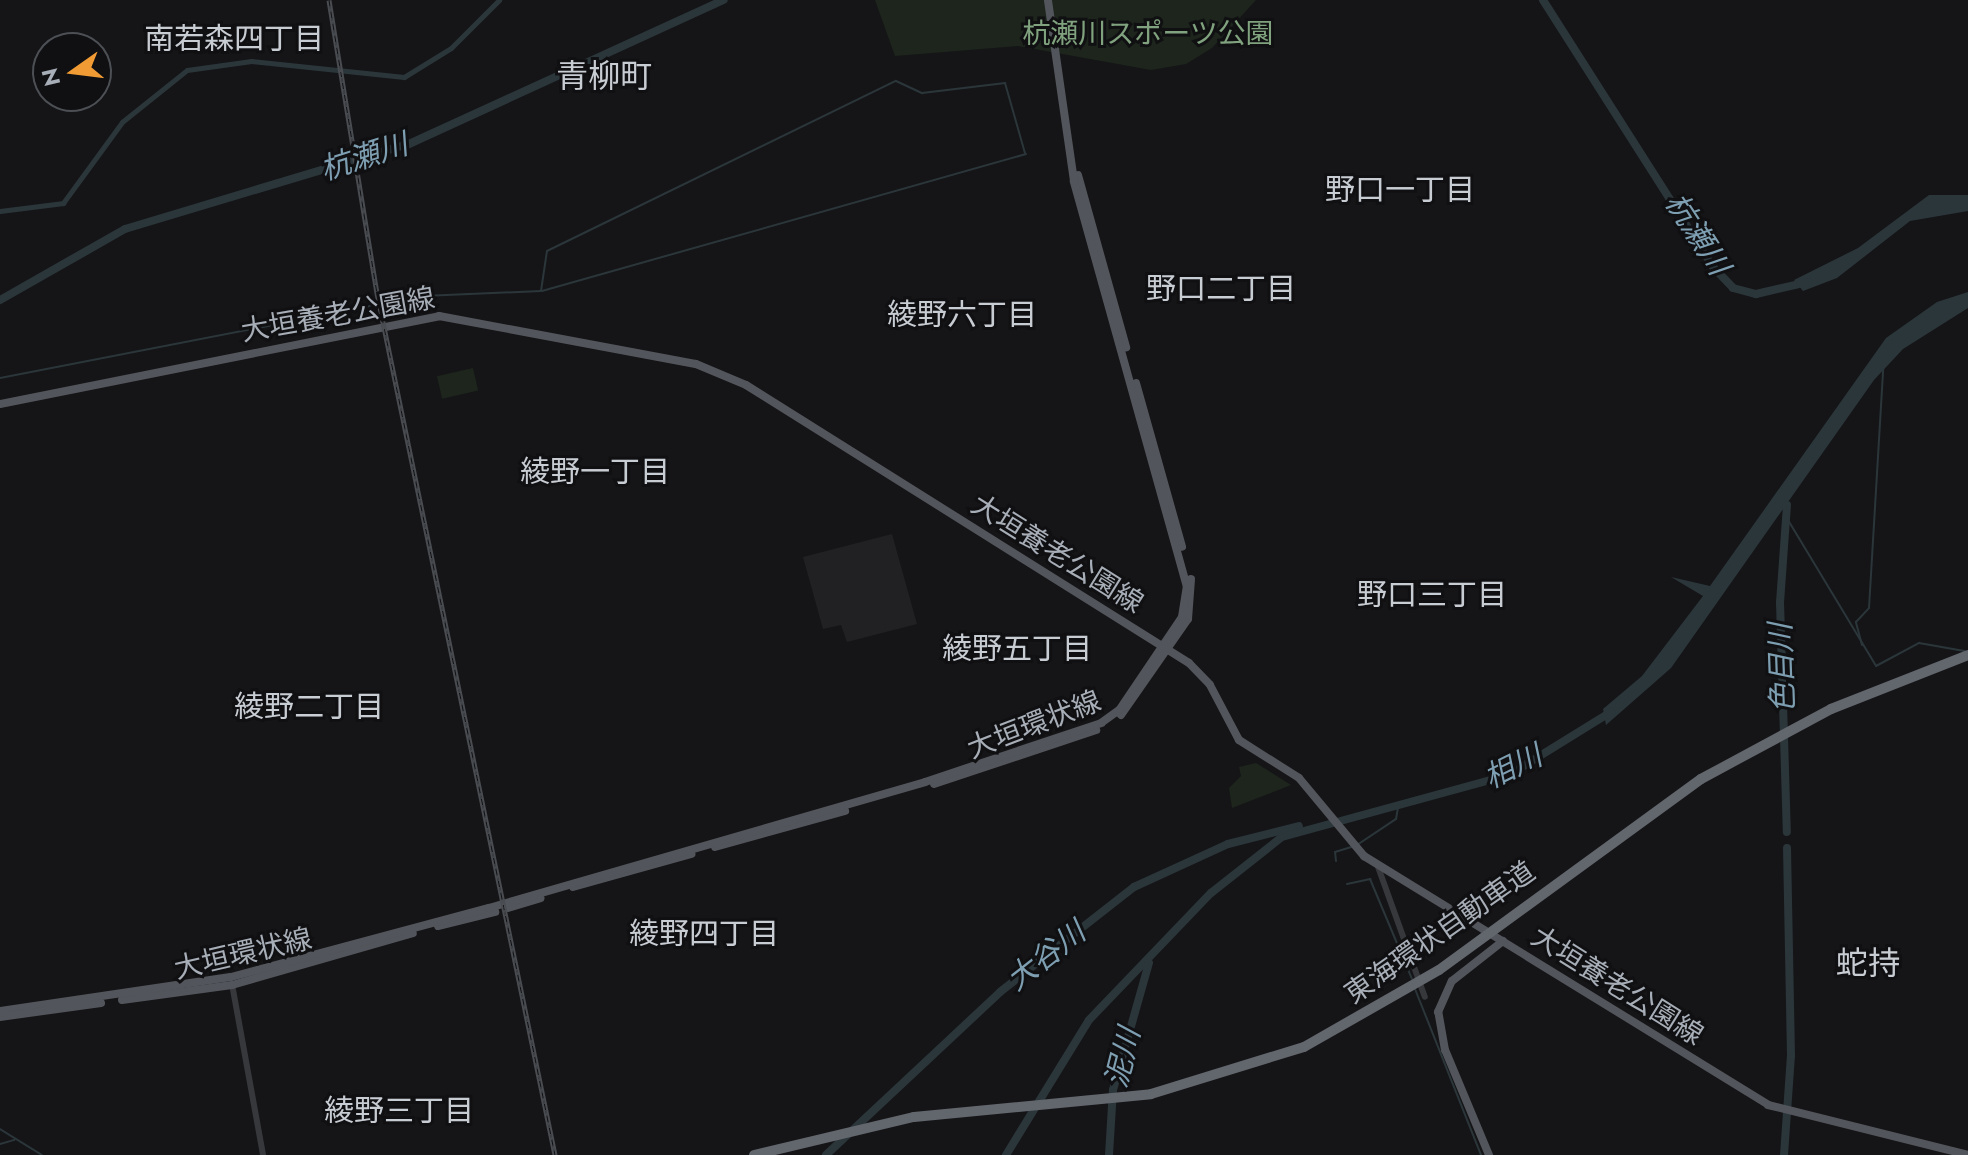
<!DOCTYPE html>
<html>
<head>
<meta charset="utf-8">
<style>
	body { margin:0 }
	#map { position:relative; width:1968px; height:1155px; overflow:hidden; background:#151517; font-family:Jost,"Noto Sans JP",sans-serif }
	div>[style] { position:absolute }
	.built>* { inset:0; background:#212124 }
	.green>* { inset:0; background:#1d251d; transform-origin:0 0 }
	.water>* { inset:0; background:#2b363b }
	.stream>* { height:2px; margin:-1px; padding:0 1px; transform-origin:1px; border-radius:1px; background:#2b363b }
	.canal>* { height:5px; margin:-2.5px; padding:0 2.5px; transform-origin:2.5px; border-radius:2.5px; background:#2b363b }
	.river>* { height:8px; margin:-4px; padding:0 4px; transform-origin:4px; border-radius:4px; background:#2b363b }
	.minor>* { height:6px; margin:-3px; padding:0 3px; transform-origin:3px; border-radius:3px; background:#36383c }
	.major>* { height:8px; margin:-4px; padding:0 4px; transform-origin:4px; border-radius:4px; background:#52555b }
	.rail>* { height:5px; margin-top:-2.5px; transform-origin:0; background:repeating-linear-gradient(90deg,#101012 0 6px,#494c51 0 12px); box-sizing:border-box; border-block:2px solid #494c51 }
	.highway-bridge>* { height:10px; margin:-5px; padding:0 5px; transform-origin:5px; border-radius:5px; background:#62666d }
	span { translate:-50% -50%; white-space:nowrap; text-align:center; line-height:1.15; -webkit-text-stroke:6px #101012; paint-order:stroke }
	.park-label { font-size:28px; color:#80a27e }
	.street-label { font-size:28px; color:#a7aeb7 }
	.neighbourhood-label { font-size:30px; color:#c8ccd3 }
	.water-label { font-size:30px; color:#7e9fb2; font-style:italic }
	.quarter-label { font-size:32px; color:#c8ccd3 }
	.north { position:absolute; left:32px; top:32px; width:80px; height:80px; box-sizing:border-box; background:#101012; border:2px solid #4c4f54; border-radius:50%; rotate:256deg; font-size:22px; font-weight:700; line-height:32px; text-align:center; color:#a7aeb7 }
	.north::after { content:''; display:block; margin:auto; width:28px; height:36px; background:#f09b34; clip-path:polygon(50% 0,100% 100%,50% 72%,0 100%) }
</style>
</head>
<body>
<div id="map">
	<div class="built">
		<div style="clip-path:polygon(892px 534px,917px 624px,847px 642px,841px 625px,823px 629px,803px 557px)"></div>
	</div>
	<div class="green">
		<div style="clip-path:polygon(875px 0,1256px 0,1212px 48px,1186px 64px,1151px 70px,1018px 46px,895px 56px)"></div>
		<div style="left:473px;top:368px;width:23px;height:37px;rotate:77deg"></div>
		<div style="clip-path:polygon(1256px 763px,1291px 785px,1232px 808px,1229px 788px,1241px 776px,1239px 767px)"></div>
	</div>
	<div class="water">
		<div style="clip-path:polygon(1929px 195px,1968px 195px,1968px 211px,1910px 221px,1837px 278px,1803px 291px,1794px 280px,1858px 248px)"></div>
		<div style="clip-path:polygon(1968px 292px,1968px 308px,1903px 349px,1874px 380px,1671px 668px,1606px 725px,1603px 709px,1642px 676px,1703px 596px,1671px 577px,1710px 586px,1886px 338px,1937px 302px)"></div>
	</div>
	<div class="stream">
		<div style="left:542px;top:291px;width:503px;rotate:-15.8deg"></div>
		<div style="left:0;top:378px;width:431px;rotate:-11deg"></div>
		<div style="left:423px;top:296px;width:118px;rotate:-2.4deg"></div>
		<div style="left:541px;top:291px;width:40px;rotate:-81.5deg"></div>
		<div style="left:547px;top:251px;width:388px;rotate:-26deg"></div>
		<div style="left:896px;top:81px;width:29px;rotate:25deg"></div>
		<div style="left:922px;top:93px;width:84px;rotate:-6.9deg"></div>
		<div style="left:1005px;top:83px;width:73px;rotate:74.1deg"></div>
		<div style="left:1788px;top:520px;width:170px;rotate:58.9deg"></div>
		<div style="left:1876px;top:666px;width:49px;rotate:-28.1deg"></div>
		<div style="left:1919px;top:643px;width:46px;rotate:10.1deg"></div>
		<div style="left:1862px;top:645px;width:24px;rotate:-105deg"></div>
		<div style="left:1856px;top:622px;width:19px;rotate:-47deg"></div>
		<div style="left:1869px;top:608px;width:239px;rotate:-86.6deg"></div>
		<div style="left:1357px;top:845px;width:47px;rotate:-33.7deg"></div>
		<div style="left:1396px;top:819px;width:11px;rotate:-80deg"></div>
		<div style="left:1336px;top:861px;width:9px;rotate:-96deg"></div>
		<div style="left:1335px;top:852px;width:17px;rotate:-17deg"></div>
		<div style="left:1347px;top:884px;width:24px;rotate:-12deg"></div>
		<div style="left:1370px;top:879px;width:108px;rotate:67.2deg"></div>
		<div style="left:1415px;top:989px;width:179px;rotate:68.3deg"></div>
		<div style="left:0;top:1129px;width:49px;rotate:31.8deg"></div>
		<div style="left:0;top:1144px;width:15px;rotate:-16deg"></div>
	</div>
	<div class="canal">
		<div style="left:0;top:211px;width:64px;rotate:-7.2deg"></div>
		<div style="left:63px;top:203px;width:100px;rotate:-53.9deg"></div>
		<div style="left:122px;top:122px;width:83px;rotate:-38.7deg"></div>
		<div style="left:187px;top:70px;width:65px;rotate:-8deg"></div>
		<div style="left:251px;top:61px;width:154px;rotate:6deg"></div>
		<div style="left:404px;top:77px;width:55px;rotate:-31.7deg"></div>
		<div style="left:451px;top:48px;width:68px;rotate:-45deg"></div>
	</div>
	<div class="river">
		<div style="left:1543px;top:0;width:317px;rotate:57.5deg"></div>
		<div style="left:1713px;top:267px;width:29px;rotate:46deg"></div>
		<div style="left:1733px;top:288px;width:24px;rotate:15deg"></div>
		<div style="left:1756px;top:294px;width:53px;rotate:-13deg"></div>
		<div style="left:0;top:300px;width:144px;rotate:-29.6deg"></div>
		<div style="left:125px;top:229px;width:296px;rotate:-16.7deg"></div>
		<div style="left:409px;top:144px;width:346px;rotate:-24.6deg"></div>
		<div style="left:1787px;top:505px;width:97px;rotate:94.1deg"></div>
		<div style="left:1780px;top:602px;width:230px;rotate:88.3deg"></div>
		<div style="left:826px;top:1155px;width:238px;rotate:-43.1deg"></div>
		<div style="left:1000px;top:992px;width:170px;rotate:-38.1deg"></div>
		<div style="left:1134px;top:887px;width:103px;rotate:-24.6deg"></div>
		<div style="left:1228px;top:844px;width:73px;rotate:-14.2deg"></div>
		<div style="left:1006px;top:1155px;width:158px;rotate:-58.4deg"></div>
		<div style="left:1089px;top:1020px;width:176px;rotate:-46.2deg"></div>
		<div style="left:1211px;top:893px;width:90px;rotate:-38.3deg"></div>
		<div style="left:1282px;top:837px;width:235px;rotate:-15.3deg"></div>
		<div style="left:1509px;top:775px;width:120px;rotate:-31.7deg"></div>
		<div style="left:1109px;top:1155px;width:65px;rotate:-86.5deg"></div>
		<div style="left:1113px;top:1090px;width:132px;rotate:-74.2deg"></div>
		<div style="left:1784px;top:1155px;width:99px;rotate:-86deg"></div>
		<div style="left:1791px;top:1056px;width:208px;rotate:-91.1deg"></div>
	</div>
	<div class="minor">
		<div style="left:1377px;top:864px;width:141px;rotate:70.2deg"></div>
		<div style="left:232px;top:984px;width:174px;rotate:79.7deg"></div>
	</div>
	<div class="major">
		<div style="left:1078px;top:175px;width:179px;rotate:74.4deg"></div>
		<div style="left:1136px;top:383px;width:170px;rotate:74.3deg"></div>
		<div style="left:0;top:404px;width:448px;rotate:-11.3deg"></div>
		<div style="left:439px;top:316px;width:261px;rotate:10.6deg"></div>
		<div style="left:696px;top:364px;width:54px;rotate:22.8deg"></div>
		<div style="left:746px;top:385px;width:523px;rotate:32.11deg"></div>
		<div style="left:1189px;top:663px;width:30px;rotate:46deg"></div>
		<div style="left:1210px;top:685px;width:62px;rotate:62.2deg"></div>
		<div style="left:1239px;top:740px;width:71px;rotate:32.3deg"></div>
		<div style="left:1299px;top:778px;width:102px;rotate:50.2deg"></div>
		<div style="left:1364px;top:856px;width:475px;rotate:31.6deg"></div>
		<div style="left:1768px;top:1105px;width:206px;rotate:14deg"></div>
		<div style="left:1121px;top:715px;width:117px;rotate:-55.1deg"></div>
		<div style="left:1188px;top:619px;width:40px;rotate:-85.7deg"></div>
		<div style="left:934px;top:784px;width:171px;rotate:-18.4deg"></div>
		<div style="left:715px;top:847px;width:135px;rotate:-15.5deg"></div>
		<div style="left:573px;top:887px;width:123px;rotate:-15.6deg"></div>
		<div style="left:508px;top:908px;width:34px;rotate:-17deg"></div>
		<div style="left:438px;top:926px;width:59px;rotate:-13.8deg"></div>
		<div style="left:122px;top:1000px;width:111px;rotate:-7.8deg"></div>
		<div style="left:232px;top:985px;width:188px;rotate:-16deg"></div>
		<div style="left:0;top:1011px;width:233px;rotate:-8.4deg"></div>
		<div style="left:231px;top:977px;width:267px;rotate:-15deg"></div>
		<div style="left:489px;top:908px;width:454px;rotate:-16.1deg"></div>
		<div style="left:925px;top:782px;width:186px;rotate:-18.5deg"></div>
		<div style="left:1101px;top:723px;width:24px;rotate:-36deg"></div>
		<div style="left:1120px;top:709px;width:111px;rotate:-56deg"></div>
		<div style="left:1182px;top:617px;width:30px;rotate:-81deg"></div>
		<div style="left:1187px;top:587px;width:421px;rotate:-105.6deg"></div>
		<div style="left:1074px;top:181px;width:183px;rotate:-98.2deg"></div>
		<div style="left:0;top:1017px;width:102px;rotate:-7.9deg"></div>
		<div style="left:1489px;top:1155px;width:114px;rotate:-112.7deg"></div>
		<div style="left:1445px;top:1050px;width:39px;rotate:-100deg"></div>
		<div style="left:1438px;top:1012px;width:34px;rotate:-66deg"></div>
		<div style="left:1452px;top:981px;width:65px;rotate:-38.1deg"></div>
	</div>
	<div class="rail">
		<div style="left:329px;top:0;width:297px;rotate:80.7deg"></div>
		<div style="left:377px;top:293px;width:880px;rotate:78.33deg"></div>
	</div>
	<div class="highway-bridge">
		<div style="left:754px;top:1155px;width:164px;rotate:-13.4deg"></div>
		<div style="left:914px;top:1117px;width:238px;rotate:-5.5deg"></div>
		<div style="left:1151px;top:1094px;width:160px;rotate:-17.1deg"></div>
		<div style="left:1304px;top:1047px;width:155px;rotate:-29.7deg"></div>
		<div style="left:1439px;top:970px;width:324px;rotate:-36.1deg"></div>
		<div style="left:1701px;top:779px;width:148px;rotate:-28.3deg"></div>
		<div style="left:1831px;top:709px;width:147px;rotate:-21.5deg"></div>
	</div>
	<div class="park-label">
		<span style="left:1148px;top:34px">杭瀬川スポーツ公園</span>
	</div>
	<div class="street-label">
		<span style="left:338px;top:315px;rotate:-10deg">大垣養老公園線</span>
		<span style="left:1057px;top:554px;rotate:32deg">大垣養老公園線</span>
		<span style="left:1034px;top:725px;rotate:-21deg">大垣環状線</span>
		<span style="left:1440px;top:933px;rotate:-35deg">東海環状自動車道</span>
		<span style="left:243px;top:954px;rotate:-13deg">大垣環状線</span>
		<span style="left:1617px;top:986px;rotate:32deg">大垣養老公園線</span>
	</div>
	<div class="neighbourhood-label">
		<span style="left:234px;top:39px">南若森四丁目</span>
		<span style="left:1400px;top:190px">野口一丁目</span>
		<span style="left:1221px;top:289px">野口二丁目</span>
		<span style="left:962px;top:315px">綾野六丁目</span>
		<span style="left:595px;top:472px">綾野一丁目</span>
		<span style="left:1432px;top:595px">野口三丁目</span>
		<span style="left:1017px;top:649px">綾野五丁目</span>
		<span style="left:309px;top:707px">綾野二丁目</span>
		<span style="left:704px;top:934px">綾野四丁目</span>
		<span style="left:399px;top:1111px">綾野三丁目</span>
	</div>
	<div class="water-label">
		<span style="left:364px;top:157px;rotate:-18deg">杭瀬川</span>
		<span style="left:1697px;top:234px;rotate:57deg">杭瀬川</span>
		<span style="left:1782px;top:668px;rotate:-92deg">色目川</span>
		<span style="left:1513px;top:767px;rotate:-26deg">相川</span>
		<span style="left:1046px;top:956px;rotate:-38deg">大谷川</span>
		<span style="left:1123px;top:1058px;rotate:-76deg">泥川</span>
	</div>
	<div class="quarter-label">
		<span style="left:604px;top:76px">青柳町</span>
		<span style="left:1868px;top:963px">蛇持</span>
	</div>
	<div class="north">N</div>
</div>
</body>
</html>
